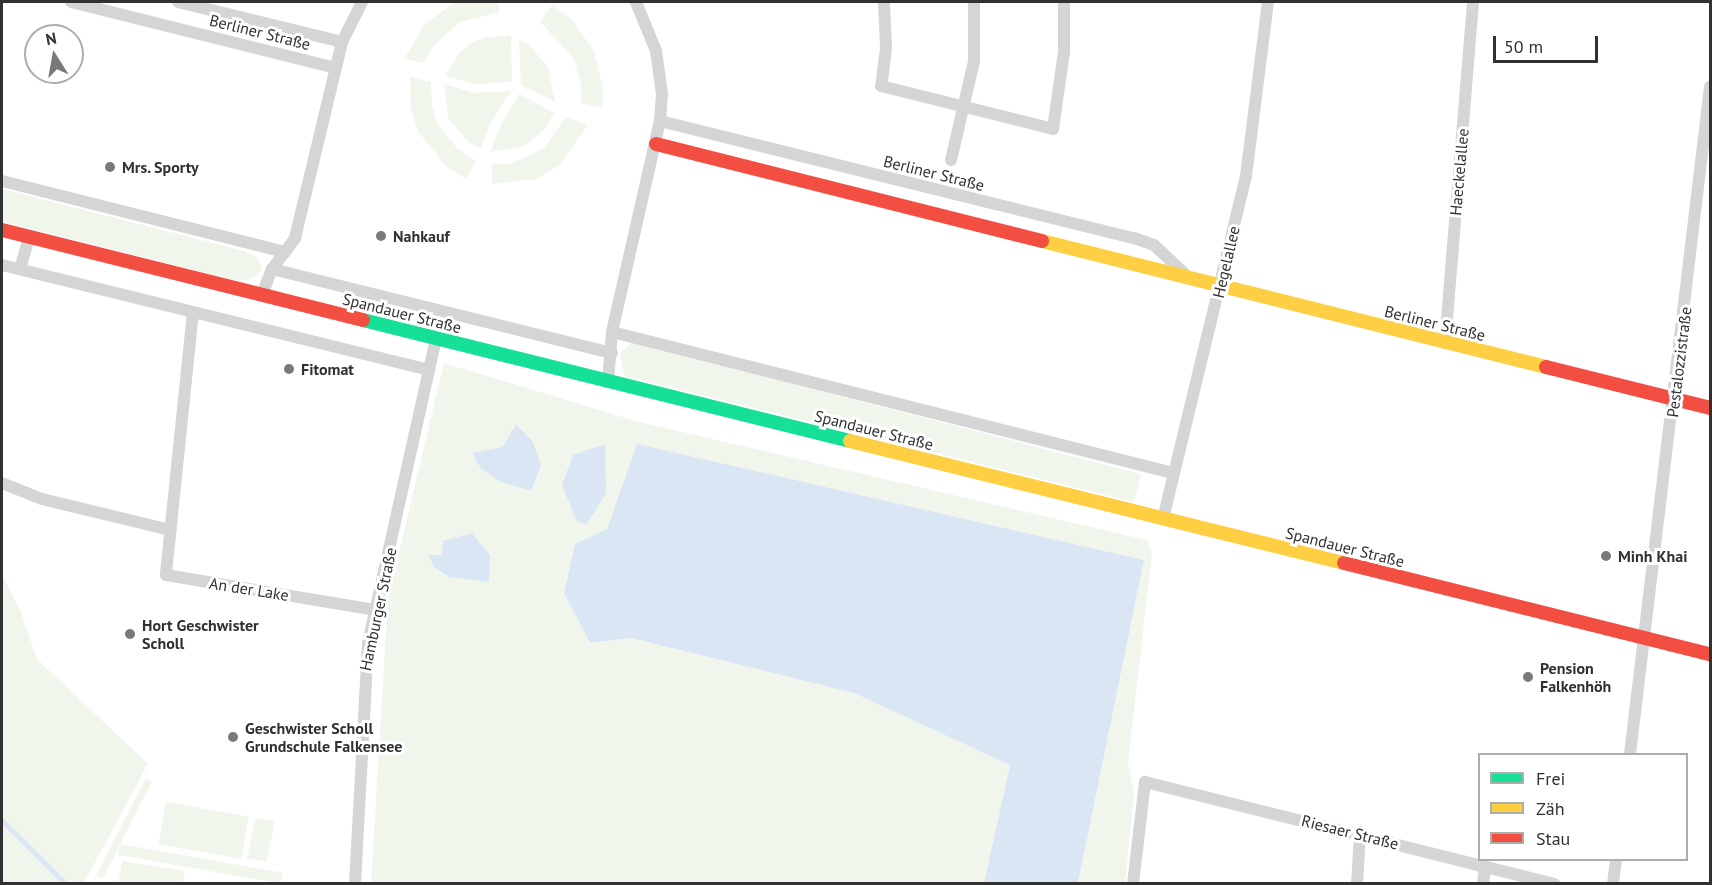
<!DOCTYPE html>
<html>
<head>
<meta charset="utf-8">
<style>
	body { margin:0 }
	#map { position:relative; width:1712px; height:885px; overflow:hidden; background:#fff; font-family:"PT Sans",sans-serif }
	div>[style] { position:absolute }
	.green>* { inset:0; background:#f1f6ed; transform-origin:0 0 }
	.water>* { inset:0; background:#dae6f4 }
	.stream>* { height:4.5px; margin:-2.25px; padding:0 2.25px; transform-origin:2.25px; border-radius:2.25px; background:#dae6f4 }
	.street>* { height:12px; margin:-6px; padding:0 6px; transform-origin:6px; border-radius:6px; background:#d5d5d5 }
	.fast>* { height:14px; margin:-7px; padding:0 7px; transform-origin:7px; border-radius:7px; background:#16e098 }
	.slow>* { height:14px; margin:-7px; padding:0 7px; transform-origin:7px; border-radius:7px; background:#ffcf43 }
	.jam>* { height:14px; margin:-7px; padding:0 7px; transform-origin:7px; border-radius:7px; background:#f24e42 }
	.dots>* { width:16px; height:16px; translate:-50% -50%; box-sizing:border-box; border:3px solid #fff; border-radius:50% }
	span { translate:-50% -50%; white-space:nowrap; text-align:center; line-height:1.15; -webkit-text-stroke:6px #fff; paint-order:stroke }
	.street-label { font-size:16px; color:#313131 }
	.poi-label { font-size:16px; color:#313131; font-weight:700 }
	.left { translate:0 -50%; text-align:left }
	.frame { position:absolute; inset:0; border:3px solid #313131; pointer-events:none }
	.legend { position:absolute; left:1478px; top:753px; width:210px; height:108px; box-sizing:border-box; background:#fff; border:2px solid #adadad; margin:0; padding:8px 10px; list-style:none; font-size:18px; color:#313131 }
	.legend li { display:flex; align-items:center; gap:12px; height:30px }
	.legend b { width:30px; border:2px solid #adadad }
	.north { position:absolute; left:24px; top:24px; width:60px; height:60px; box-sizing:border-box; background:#fff; border:2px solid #adadad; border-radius:50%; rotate:349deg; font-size:16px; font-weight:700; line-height:24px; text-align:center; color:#313131 }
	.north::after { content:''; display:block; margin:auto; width:21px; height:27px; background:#797979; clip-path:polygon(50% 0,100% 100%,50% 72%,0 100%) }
	.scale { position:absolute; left:1493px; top:36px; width:105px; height:27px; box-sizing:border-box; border:3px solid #313131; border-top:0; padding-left:8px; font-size:18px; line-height:21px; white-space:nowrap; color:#313131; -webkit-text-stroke:4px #fff; paint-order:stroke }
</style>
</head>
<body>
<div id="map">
	<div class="green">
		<div style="clip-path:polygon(455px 2px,498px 2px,499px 12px,460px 22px,432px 47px,424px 63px,404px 59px,425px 24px)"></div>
		<div style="clip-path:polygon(552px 5px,569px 17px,593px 49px,603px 88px,602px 108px,581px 103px,581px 84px,573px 57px,540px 22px)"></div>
		<div style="clip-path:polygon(511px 36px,512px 82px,476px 84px,445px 76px,460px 52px,473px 42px,487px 37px)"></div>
		<div style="clip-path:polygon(519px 40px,527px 43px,548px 67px,555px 102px,521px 85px)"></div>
		<div style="clip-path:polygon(410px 77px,431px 82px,432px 105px,437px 123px,458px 149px,476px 161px,466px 179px,444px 164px,418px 131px,411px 110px)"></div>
		<div style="clip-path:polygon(444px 84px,475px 93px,511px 91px,491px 122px,481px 149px,467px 141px,448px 118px)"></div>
		<div style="clip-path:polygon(519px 94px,554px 113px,545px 129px,524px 146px,490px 152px,500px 126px)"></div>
		<div style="clip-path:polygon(566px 117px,588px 125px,559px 165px,537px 179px,492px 184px,492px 164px,510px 164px,543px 149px)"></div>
		<div style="clip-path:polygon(2px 189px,245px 251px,257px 258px,262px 270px,252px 279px,238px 281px,2px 222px)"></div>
		<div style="clip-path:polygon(632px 342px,1141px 474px,1134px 502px,624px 376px,620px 353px)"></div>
		<div style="clip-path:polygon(evenodd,444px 363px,639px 422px,1147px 540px,1152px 553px,1128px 763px,1134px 793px,1125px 883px,1078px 883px,1144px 560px,637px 445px,607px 529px,575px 544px,564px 593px,590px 643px,631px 638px,854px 693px,1010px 765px,984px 883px,371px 884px,388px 599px,444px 363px,503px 447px,531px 491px,501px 482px,481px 469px,472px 453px,503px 447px,444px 363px,472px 533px,490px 555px,488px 582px,443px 541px,472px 533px)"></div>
		<div style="clip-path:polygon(2px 574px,21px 612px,37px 659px,148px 764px,84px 883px,2px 883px)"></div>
		<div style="left:146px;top:778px;width:7px;height:109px;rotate:27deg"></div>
		<div style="left:166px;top:802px;width:84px;height:43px;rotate:10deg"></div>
		<div style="left:255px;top:818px;width:20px;height:41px;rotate:11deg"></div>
		<div style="left:120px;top:844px;width:165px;height:11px;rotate:10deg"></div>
		<div style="clip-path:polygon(122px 861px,185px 871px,183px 883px,118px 883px)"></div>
	</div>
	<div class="water">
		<div style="clip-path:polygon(516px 424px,533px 442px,541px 465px,531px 491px,501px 482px,481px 469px,472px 453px,503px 447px)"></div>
		<div style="clip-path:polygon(605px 444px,606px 493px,587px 524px,577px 522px,562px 485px,573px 455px)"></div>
		<div style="clip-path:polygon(637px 444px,1144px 560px,1078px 883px,984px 883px,1010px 765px,854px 693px,631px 638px,590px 643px,564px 593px,575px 544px,607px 529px)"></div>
		<div style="clip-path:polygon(472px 533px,490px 555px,489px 582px,449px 577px,433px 566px,429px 555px,442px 555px,443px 541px)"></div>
	</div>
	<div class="stream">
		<div style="left:2px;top:820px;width:91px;rotate:45deg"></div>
	</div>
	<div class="street">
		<div style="left:71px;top:2px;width:273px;rotate:14deg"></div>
		<div style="left:178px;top:2px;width:169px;rotate:13.7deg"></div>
		<div style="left:884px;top:2px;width:46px;rotate:87.5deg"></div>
		<div style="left:886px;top:48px;width:38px;rotate:97deg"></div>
		<div style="left:881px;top:86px;width:177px;rotate:14deg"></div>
		<div style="left:1053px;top:129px;width:78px;rotate:-81.9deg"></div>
		<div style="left:1064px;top:52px;width:50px;rotate:-90deg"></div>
		<div style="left:660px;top:121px;width:488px;rotate:13.9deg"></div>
		<div style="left:1134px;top:238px;width:21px;rotate:19deg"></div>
		<div style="left:1154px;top:245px;width:42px;rotate:43.1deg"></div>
		<div style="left:951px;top:160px;width:102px;rotate:-76.9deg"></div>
		<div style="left:974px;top:61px;width:59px;rotate:-90deg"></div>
		<div style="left:2px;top:181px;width:292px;rotate:14.1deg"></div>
		<div style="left:2px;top:265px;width:440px;rotate:13.8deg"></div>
		<div style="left:20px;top:269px;width:33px;rotate:-74deg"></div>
		<div style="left:272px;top:269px;width:350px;rotate:13.9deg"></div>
		<div style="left:262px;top:295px;width:28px;rotate:-69deg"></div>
		<div style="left:272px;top:269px;width:39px;rotate:-53deg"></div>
		<div style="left:295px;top:238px;width:202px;rotate:-76.5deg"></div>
		<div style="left:342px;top:42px;width:45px;rotate:-63.4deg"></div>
		<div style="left:193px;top:312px;width:264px;rotate:95.9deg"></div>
		<div style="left:166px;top:575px;width:213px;rotate:9.5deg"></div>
		<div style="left:612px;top:332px;width:578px;rotate:14.11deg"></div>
		<div style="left:1445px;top:343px;width:342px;rotate:-85.3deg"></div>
		<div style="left:608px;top:381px;width:49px;rotate:-85.3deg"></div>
		<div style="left:612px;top:332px;width:216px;rotate:-77.2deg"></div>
		<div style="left:660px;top:121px;width:27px;rotate:-86deg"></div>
		<div style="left:662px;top:94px;width:43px;rotate:-97.9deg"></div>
		<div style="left:656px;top:51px;width:53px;rotate:-112.2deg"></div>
		<div style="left:2px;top:483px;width:43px;rotate:21.8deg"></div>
		<div style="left:42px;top:499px;width:132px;rotate:13.6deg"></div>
		<div style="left:1163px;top:519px;width:353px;rotate:-76.4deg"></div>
		<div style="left:1246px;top:176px;width:175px;rotate:-82.8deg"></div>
		<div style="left:1630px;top:754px;width:672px;rotate:-83.16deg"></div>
		<div style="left:355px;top:884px;width:241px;rotate:-86.9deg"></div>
		<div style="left:368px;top:643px;width:312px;rotate:-77.4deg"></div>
		<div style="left:1133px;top:884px;width:103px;rotate:-83.3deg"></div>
		<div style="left:1145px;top:782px;width:422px;rotate:14deg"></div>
		<div style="left:1357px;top:884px;width:49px;rotate:-86.5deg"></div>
		<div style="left:1483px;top:884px;width:18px;rotate:-84deg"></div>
		<div style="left:1613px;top:884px;width:24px;rotate:-83deg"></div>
	</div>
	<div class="fast">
		<div style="left:363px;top:320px;width:502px;rotate:13.95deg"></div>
	</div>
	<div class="slow">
		<div style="left:1042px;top:241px;width:520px;rotate:14.04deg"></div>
		<div style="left:850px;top:441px;width:509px;rotate:13.87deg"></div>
	</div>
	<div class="jam">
		<div style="left:656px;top:144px;width:398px;rotate:14.1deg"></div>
		<div style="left:2px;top:230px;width:372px;rotate:14deg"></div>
		<div style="left:1546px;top:367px;width:169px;rotate:14deg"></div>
		<div style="left:1344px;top:563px;width:377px;rotate:14deg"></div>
	</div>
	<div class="dots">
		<div style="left:110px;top:167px;background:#797979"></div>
		<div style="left:381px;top:236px;background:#797979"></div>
		<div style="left:289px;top:369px;background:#797979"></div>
		<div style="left:1606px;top:556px;background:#797979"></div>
		<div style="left:130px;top:634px;background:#797979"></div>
		<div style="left:1528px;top:677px;background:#797979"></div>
		<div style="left:233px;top:737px;background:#797979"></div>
	</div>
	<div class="street-label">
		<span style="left:260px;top:32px;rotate:14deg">Berliner Straße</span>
		<span style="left:1459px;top:172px;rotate:-85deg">Haeckelallee</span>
		<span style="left:934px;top:173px;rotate:14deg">Berliner Straße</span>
		<span style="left:1226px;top:262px;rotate:-77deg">Hegelallee</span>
		<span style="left:402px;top:313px;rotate:14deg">Spandauer Straße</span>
		<span style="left:1435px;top:323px;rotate:14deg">Berliner Straße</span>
		<span style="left:1679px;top:362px;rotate:-83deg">Pestalozzistraße</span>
		<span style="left:874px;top:430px;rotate:14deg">Spandauer Straße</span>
		<span style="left:1345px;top:547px;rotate:14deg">Spandauer Straße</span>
		<span style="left:249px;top:589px;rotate:9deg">An der Lake</span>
		<span style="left:378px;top:609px;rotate:-78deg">Hamburger Straße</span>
		<span style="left:1350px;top:832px;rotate:14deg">Riesaer Straße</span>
	</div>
	<div class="poi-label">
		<span class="left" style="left:122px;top:167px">Mrs. Sporty</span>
		<span class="left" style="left:393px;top:236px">Nahkauf</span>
		<span class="left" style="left:301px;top:369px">Fitomat</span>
		<span class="left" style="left:1618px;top:556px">Minh Khai</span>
		<span class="left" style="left:142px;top:634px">Hort Geschwister<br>Scholl</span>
		<span class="left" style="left:1540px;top:677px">Pension<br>Falkenhöh</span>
		<span class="left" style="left:245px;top:737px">Geschwister Scholl<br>Grundschule Falkensee</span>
	</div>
	<div class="frame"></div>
	<ul class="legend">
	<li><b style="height:8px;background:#16e098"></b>Frei</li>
	<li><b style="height:8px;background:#ffcf43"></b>Zäh</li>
	<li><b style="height:8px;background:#f24e42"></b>Stau</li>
	</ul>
	<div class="north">N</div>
	<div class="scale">50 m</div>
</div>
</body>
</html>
